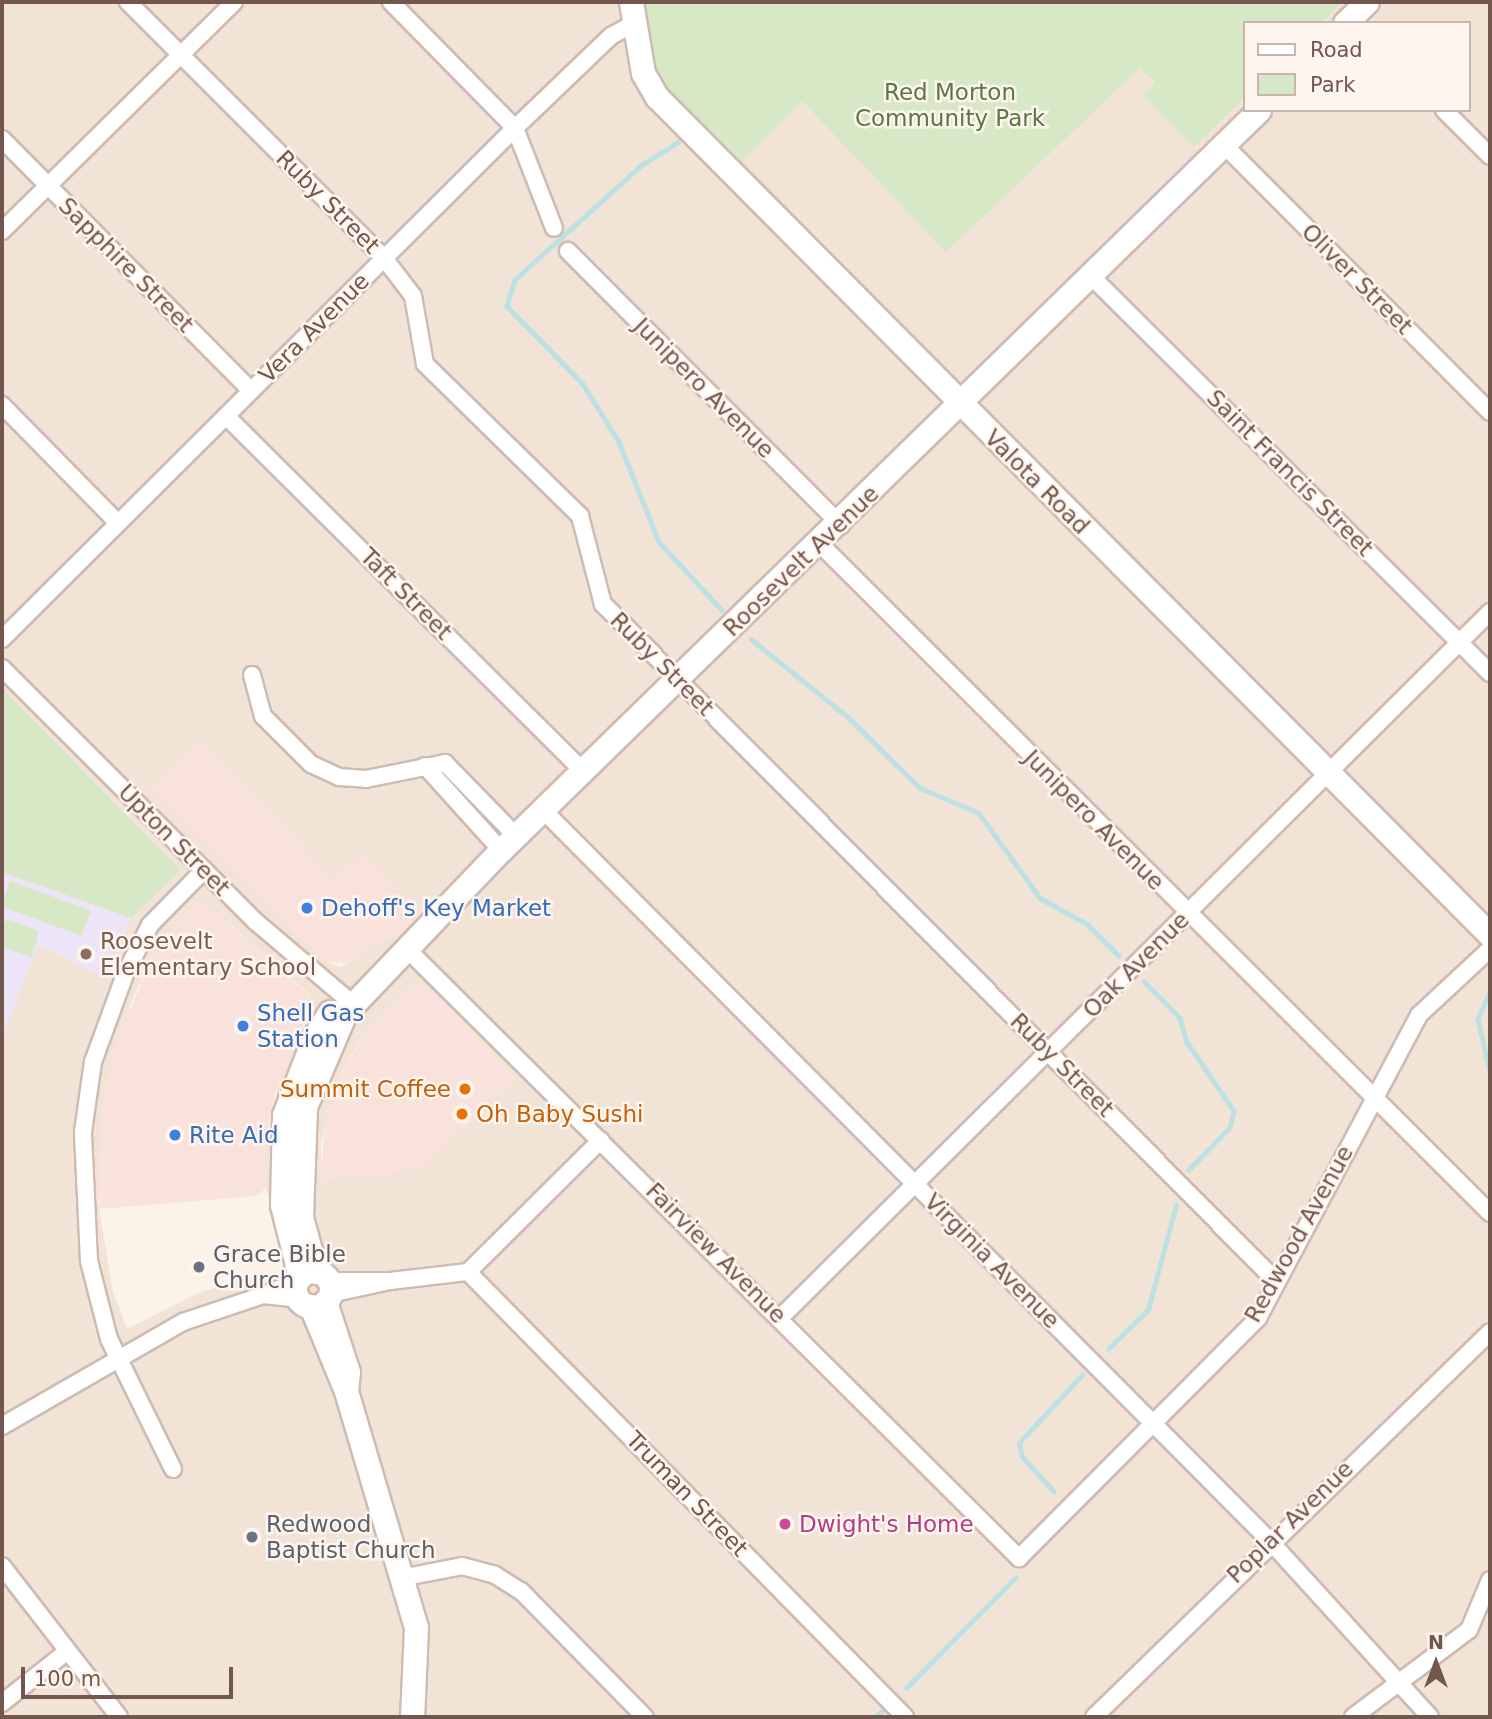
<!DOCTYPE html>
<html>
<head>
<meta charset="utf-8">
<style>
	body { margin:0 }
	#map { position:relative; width:1492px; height:1719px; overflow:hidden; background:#fbf2e8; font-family:"DejaVu Sans",sans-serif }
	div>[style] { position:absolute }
	.residential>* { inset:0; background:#f2e3d7 }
	.commercial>* { inset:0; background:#fae2dc }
	.education>* { inset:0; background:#eee4f7 }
	.green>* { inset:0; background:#d7e8c7; transform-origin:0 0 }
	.stream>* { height:4.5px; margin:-2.25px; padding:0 2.25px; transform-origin:2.25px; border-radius:2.25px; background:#bde1e3 }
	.roads { filter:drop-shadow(2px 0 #cebbb2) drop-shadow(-2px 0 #cebbb2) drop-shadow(0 2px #cebbb2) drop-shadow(0 -2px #cebbb2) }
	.street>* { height:16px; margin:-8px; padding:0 8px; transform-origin:8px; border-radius:8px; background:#fff }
	.secondary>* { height:23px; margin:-11.5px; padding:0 11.5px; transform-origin:11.5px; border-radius:11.5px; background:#fff }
	.secondary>.ring { margin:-11.5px; padding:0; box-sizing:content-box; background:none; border:23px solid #fff; border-radius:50% }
	.dots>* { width:19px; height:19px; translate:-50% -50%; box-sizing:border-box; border:4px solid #fef6ee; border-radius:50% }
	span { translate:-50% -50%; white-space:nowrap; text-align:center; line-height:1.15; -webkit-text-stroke:5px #fef6ee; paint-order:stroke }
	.park-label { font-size:23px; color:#5a7846 }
	.street-label { font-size:23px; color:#73574e }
	.shop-label { font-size:23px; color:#366cbe }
	.left { translate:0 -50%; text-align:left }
	.education-label { font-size:23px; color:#785e54 }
	.food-label { font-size:23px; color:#c56008 }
	.right { translate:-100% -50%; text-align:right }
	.worship-label { font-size:23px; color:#5b616d }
	.hotel-label { font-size:23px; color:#b23c85 }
	.frame { position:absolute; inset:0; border:4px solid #73574e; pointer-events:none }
	.legend { position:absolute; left:1243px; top:21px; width:228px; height:91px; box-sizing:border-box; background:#fef6ee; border:2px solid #c6b6ae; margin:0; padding:9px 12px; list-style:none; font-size:21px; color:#73574e }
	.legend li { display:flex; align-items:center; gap:14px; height:35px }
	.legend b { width:35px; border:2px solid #c6b6ae }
	.north { position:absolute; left:1401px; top:1628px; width:70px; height:70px; -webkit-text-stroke:5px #fef6ee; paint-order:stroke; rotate:0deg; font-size:19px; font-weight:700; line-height:28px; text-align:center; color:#73574e }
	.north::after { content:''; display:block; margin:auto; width:24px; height:32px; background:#73574e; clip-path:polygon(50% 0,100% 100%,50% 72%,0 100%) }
	.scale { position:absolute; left:21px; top:1667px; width:212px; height:32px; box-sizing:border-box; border:4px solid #73574e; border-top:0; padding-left:9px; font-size:21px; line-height:24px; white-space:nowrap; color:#73574e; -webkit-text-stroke:5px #fef6ee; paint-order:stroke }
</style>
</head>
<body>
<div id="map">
	<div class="residential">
		<div style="clip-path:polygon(evenodd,2px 2px,1490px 2px,1490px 1717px,2px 1717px,2px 1037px,38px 944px,131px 919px,2px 872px,2px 2px,1245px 23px,1469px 23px,1469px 110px,1245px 110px,1245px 23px,2px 2px,200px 742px,334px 880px,379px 941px,341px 967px,326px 962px,152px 790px,200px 742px,2px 2px,200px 899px,309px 994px,315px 1009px,282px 1067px,264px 1151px,266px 1188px,286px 1267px,277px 1277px,241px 1279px,196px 1294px,127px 1329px,113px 1292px,98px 1203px,131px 1003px,153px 954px,200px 899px,2px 2px,413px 986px,428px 987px,515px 1078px,321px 1181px,321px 1142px,341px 1074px,359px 1042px,413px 986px)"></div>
	</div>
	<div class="commercial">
		<div style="clip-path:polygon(200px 742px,334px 880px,364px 853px,422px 911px,394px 939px,379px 941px,350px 963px,326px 962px,152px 790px)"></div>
		<div style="clip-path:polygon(200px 899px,314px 1000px,275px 1092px,264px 1151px,266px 1188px,256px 1196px,99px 1209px,100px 1116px,114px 1050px,153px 954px)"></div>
		<div style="clip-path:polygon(413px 986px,428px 986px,515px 1078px,422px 1169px,320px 1181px,326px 1116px,341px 1074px,365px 1034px)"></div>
	</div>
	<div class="education">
		<div style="clip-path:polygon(2px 872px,131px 918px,102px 976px,38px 944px,2px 1037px)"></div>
	</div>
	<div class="green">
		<div style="clip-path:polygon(644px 2px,1342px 2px,1321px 23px,1245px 23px,1245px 97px,1194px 147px,1144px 96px,1155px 82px,1140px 68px,946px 252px,802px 101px,741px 163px,658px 80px)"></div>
		<div style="clip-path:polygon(2px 688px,180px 870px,131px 918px,2px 872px)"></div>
		<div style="left:10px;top:881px;width:86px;height:27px;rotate:20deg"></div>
		<div style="clip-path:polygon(10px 920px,39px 931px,32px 957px,2px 947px,2px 922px)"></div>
	</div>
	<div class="stream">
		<div style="left:679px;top:142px;width:44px;rotate:148.1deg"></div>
		<div style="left:642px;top:165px;width:171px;rotate:137.8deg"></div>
		<div style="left:515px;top:280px;width:27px;rotate:107deg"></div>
		<div style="left:507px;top:306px;width:109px;rotate:45.7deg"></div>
		<div style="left:583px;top:384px;width:68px;rotate:58.2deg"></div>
		<div style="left:619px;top:442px;width:108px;rotate:68.2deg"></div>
		<div style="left:659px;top:542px;width:93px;rotate:47.2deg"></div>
		<div style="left:751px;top:639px;width:124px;rotate:38.8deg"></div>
		<div style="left:848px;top:717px;width:101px;rotate:44.6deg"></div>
		<div style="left:920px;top:788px;width:64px;rotate:23deg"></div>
		<div style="left:979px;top:813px;width:105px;rotate:54.3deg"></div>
		<div style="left:1040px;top:898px;width:54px;rotate:29deg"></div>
		<div style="left:1087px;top:924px;width:45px;rotate:45deg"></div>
		<div style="left:1144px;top:981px;width:52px;rotate:45.8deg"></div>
		<div style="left:1180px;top:1018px;width:25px;rotate:74deg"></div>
		<div style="left:1187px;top:1042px;width:83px;rotate:55.7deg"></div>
		<div style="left:1234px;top:1111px;width:17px;rotate:103deg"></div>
		<div style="left:1230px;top:1128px;width:59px;rotate:134.3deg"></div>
		<div style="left:1490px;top:992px;width:30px;rotate:114deg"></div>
		<div style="left:1478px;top:1019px;width:53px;rotate:77deg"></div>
		<div style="left:1108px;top:1349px;width:56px;rotate:-44.3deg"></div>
		<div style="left:1148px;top:1310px;width:109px;rotate:-75.1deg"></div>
		<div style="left:1054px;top:1492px;width:47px;rotate:-132.4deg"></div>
		<div style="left:1022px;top:1457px;width:14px;rotate:-102deg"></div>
		<div style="left:1019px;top:1443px;width:93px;rotate:-47.2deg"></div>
		<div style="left:906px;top:1688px;width:155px;rotate:-45.3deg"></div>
		<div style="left:875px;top:1717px;width:11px;rotate:-41deg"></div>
	</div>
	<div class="roads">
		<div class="street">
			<div style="left:128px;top:2px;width:362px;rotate:45deg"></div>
			<div style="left:384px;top:258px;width:48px;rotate:52.7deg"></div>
			<div style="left:413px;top:296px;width:69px;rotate:80deg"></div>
			<div style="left:425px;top:364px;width:217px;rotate:44.4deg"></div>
			<div style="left:580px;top:516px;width:91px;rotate:75.4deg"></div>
			<div style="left:603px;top:604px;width:955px;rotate:45.17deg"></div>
			<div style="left:391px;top:2px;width:177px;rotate:45.5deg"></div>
			<div style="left:515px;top:128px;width:107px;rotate:68.7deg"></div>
			<div style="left:1444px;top:110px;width:65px;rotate:45deg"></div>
			<div style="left:2px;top:139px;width:354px;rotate:45.3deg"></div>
			<div style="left:1224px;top:145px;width:377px;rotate:45.1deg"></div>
			<div style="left:2px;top:231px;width:326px;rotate:-44.6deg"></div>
			<div style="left:568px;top:251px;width:387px;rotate:45.1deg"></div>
			<div style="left:1089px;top:274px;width:566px;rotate:44.86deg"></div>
			<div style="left:2px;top:405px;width:165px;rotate:45.5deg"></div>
			<div style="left:226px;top:416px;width:506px;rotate:44.84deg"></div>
			<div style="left:820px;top:544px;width:947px;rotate:44.96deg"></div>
			<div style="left:2px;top:639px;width:724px;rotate:-44.89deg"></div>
			<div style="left:515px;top:128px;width:133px;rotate:-43.8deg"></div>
			<div style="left:611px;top:36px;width:25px;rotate:-29deg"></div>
			<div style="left:2px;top:668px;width:358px;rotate:45deg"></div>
			<div style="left:255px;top:921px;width:130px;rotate:40.3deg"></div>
			<div style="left:252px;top:675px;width:42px;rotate:75deg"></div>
			<div style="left:263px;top:716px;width:68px;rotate:45deg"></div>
			<div style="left:311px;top:764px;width:31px;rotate:25deg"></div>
			<div style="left:339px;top:777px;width:27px;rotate:4deg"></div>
			<div style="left:366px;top:779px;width:81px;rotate:-11.4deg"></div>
			<div style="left:445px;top:763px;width:102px;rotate:45.8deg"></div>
			<div style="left:425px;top:766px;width:113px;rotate:47.9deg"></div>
			<div style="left:545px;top:812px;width:1027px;rotate:45.16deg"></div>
			<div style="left:1269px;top:1540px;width:239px;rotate:47.7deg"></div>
			<div style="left:409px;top:951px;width:861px;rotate:44.86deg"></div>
			<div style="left:1019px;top:1558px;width:339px;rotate:-45.1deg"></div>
			<div style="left:1258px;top:1318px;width:343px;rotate:-62deg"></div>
			<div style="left:1419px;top:1015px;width:97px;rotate:-42.9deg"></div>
			<div style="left:468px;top:1272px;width:624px;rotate:45.52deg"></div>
			<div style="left:329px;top:1281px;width:61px"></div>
			<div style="left:390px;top:1281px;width:61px;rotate:167.8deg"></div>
			<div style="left:390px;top:1281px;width:79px;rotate:-6.6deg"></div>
			<div style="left:468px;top:1272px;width:187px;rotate:-44.8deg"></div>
			<div style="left:297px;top:1282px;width:36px;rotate:159deg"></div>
			<div style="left:263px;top:1295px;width:36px;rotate:6deg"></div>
			<div style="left:781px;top:1317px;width:1000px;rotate:-44.84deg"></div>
			<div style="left:2px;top:1426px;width:209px;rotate:-29.9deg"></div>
			<div style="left:183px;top:1322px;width:84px;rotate:-18.6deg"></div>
			<div style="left:173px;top:1469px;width:145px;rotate:-116.2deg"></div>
			<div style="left:109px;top:1339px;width:81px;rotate:-104.4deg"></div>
			<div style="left:89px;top:1261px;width:129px;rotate:-92.7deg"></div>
			<div style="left:83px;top:1132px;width:71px;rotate:-81.9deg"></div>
			<div style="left:93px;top:1062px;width:96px;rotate:-69.9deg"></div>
			<div style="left:126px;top:972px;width:53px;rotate:-62.9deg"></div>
			<div style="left:150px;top:925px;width:77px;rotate:-45.5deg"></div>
			<div style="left:2px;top:1566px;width:191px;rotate:52.2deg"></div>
			<div style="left:406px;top:1577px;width:57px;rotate:-11.1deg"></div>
			<div style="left:462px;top:1566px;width:34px;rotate:15deg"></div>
			<div style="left:495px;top:1575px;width:31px;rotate:32deg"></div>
			<div style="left:521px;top:1591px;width:177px;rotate:45.5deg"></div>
			<div style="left:2px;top:1703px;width:80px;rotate:-38.4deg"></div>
			<div style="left:1094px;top:1717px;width:552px;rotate:-44.19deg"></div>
			<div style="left:1353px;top:1717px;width:145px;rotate:-36.9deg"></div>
			<div style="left:1469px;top:1630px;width:54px;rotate:-67.2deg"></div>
		</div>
		<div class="secondary">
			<div style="left:631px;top:2px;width:72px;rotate:80.4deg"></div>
			<div style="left:643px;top:73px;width:28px;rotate:60deg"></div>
			<div style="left:657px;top:97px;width:1182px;rotate:45.17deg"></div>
			<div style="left:1345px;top:23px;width:30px;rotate:-44deg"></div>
			<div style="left:345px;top:1013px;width:226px;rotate:-46.3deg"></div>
			<div style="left:501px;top:850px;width:1059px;rotate:-44.31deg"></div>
			<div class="ring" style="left:295px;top:1271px;width:13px;height:13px"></div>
			<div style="left:300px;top:1277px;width:74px;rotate:-104deg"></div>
			<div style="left:282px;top:1205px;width:90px;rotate:-88.7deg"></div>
			<div style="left:284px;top:1115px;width:86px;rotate:-68.8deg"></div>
			<div style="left:315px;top:1035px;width:27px;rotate:-57deg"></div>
			<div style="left:330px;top:1012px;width:15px;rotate:4deg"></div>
			<div style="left:345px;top:1013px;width:102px;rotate:113.1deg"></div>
			<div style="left:305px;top:1107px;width:110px;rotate:92.1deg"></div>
			<div style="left:301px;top:1217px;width:57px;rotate:74.7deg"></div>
			<div style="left:311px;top:1306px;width:92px;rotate:67.6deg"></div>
			<div style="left:346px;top:1391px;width:19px;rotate:-84deg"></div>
			<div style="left:348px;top:1372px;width:74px;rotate:-108.2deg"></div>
			<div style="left:346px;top:1391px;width:246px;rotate:73.5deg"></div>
			<div style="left:416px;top:1627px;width:90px;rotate:92.5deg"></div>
		</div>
	</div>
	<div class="dots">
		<div style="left:307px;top:908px;background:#3f7fe0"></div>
		<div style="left:86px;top:954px;background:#8d6e63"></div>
		<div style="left:243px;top:1026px;background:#3f7fe0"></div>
		<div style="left:465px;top:1089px;background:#e8710a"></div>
		<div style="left:462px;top:1114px;background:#e8710a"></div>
		<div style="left:175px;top:1135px;background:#3f7fe0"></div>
		<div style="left:199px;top:1267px;background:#6b7280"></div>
		<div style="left:785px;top:1524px;background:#d1479c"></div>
		<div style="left:252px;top:1537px;background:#6b7280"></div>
	</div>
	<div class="park-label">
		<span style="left:950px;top:105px">Red Morton<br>Community Park</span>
	</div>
	<div class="street-label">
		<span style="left:328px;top:202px;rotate:45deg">Ruby Street</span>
		<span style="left:126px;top:265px;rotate:45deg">Sapphire Street</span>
		<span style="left:1357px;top:279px;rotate:45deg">Oliver Street</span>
		<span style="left:314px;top:328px;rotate:-45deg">Vera Avenue</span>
		<span style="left:704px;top:388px;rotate:45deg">Junipero Avenue</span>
		<span style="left:1290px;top:473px;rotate:45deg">Saint Francis Street</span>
		<span style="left:1037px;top:482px;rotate:45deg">Valota Road</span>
		<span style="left:801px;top:561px;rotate:-44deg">Roosevelt Avenue</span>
		<span style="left:406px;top:594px;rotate:45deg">Taft Street</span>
		<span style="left:662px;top:664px;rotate:45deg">Ruby Street</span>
		<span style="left:1094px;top:820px;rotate:45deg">Junipero Avenue</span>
		<span style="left:174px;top:840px;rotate:45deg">Upton Street</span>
		<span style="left:1136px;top:965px;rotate:-45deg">Oak Avenue</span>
		<span style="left:1062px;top:1065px;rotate:45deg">Ruby Street</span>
		<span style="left:1299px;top:1234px;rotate:-61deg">Redwood Avenue</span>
		<span style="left:716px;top:1253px;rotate:45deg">Fairview Avenue</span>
		<span style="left:992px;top:1261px;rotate:45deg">Virginia Avenue</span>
		<span style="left:687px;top:1494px;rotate:46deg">Truman Street</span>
		<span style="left:1290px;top:1522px;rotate:-44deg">Poplar Avenue</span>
	</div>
	<div class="shop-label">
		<span class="left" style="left:321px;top:908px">Dehoff's Key Market</span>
		<span class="left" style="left:257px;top:1026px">Shell Gas<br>Station</span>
		<span class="left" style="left:189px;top:1135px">Rite Aid</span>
	</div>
	<div class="education-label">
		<span class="left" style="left:100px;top:954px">Roosevelt<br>Elementary School</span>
	</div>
	<div class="food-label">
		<span class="right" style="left:451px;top:1089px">Summit Coffee</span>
		<span class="left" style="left:476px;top:1114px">Oh Baby Sushi</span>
	</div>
	<div class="worship-label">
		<span class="left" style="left:213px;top:1267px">Grace Bible<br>Church</span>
		<span class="left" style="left:266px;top:1537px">Redwood<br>Baptist Church</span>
	</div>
	<div class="hotel-label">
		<span class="left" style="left:799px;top:1524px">Dwight's Home</span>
	</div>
	<div class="frame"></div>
	<ul class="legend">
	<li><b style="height:9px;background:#fff"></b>Road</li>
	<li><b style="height:19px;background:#d7e8c7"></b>Park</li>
	</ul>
	<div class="north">N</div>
	<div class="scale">100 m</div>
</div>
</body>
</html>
